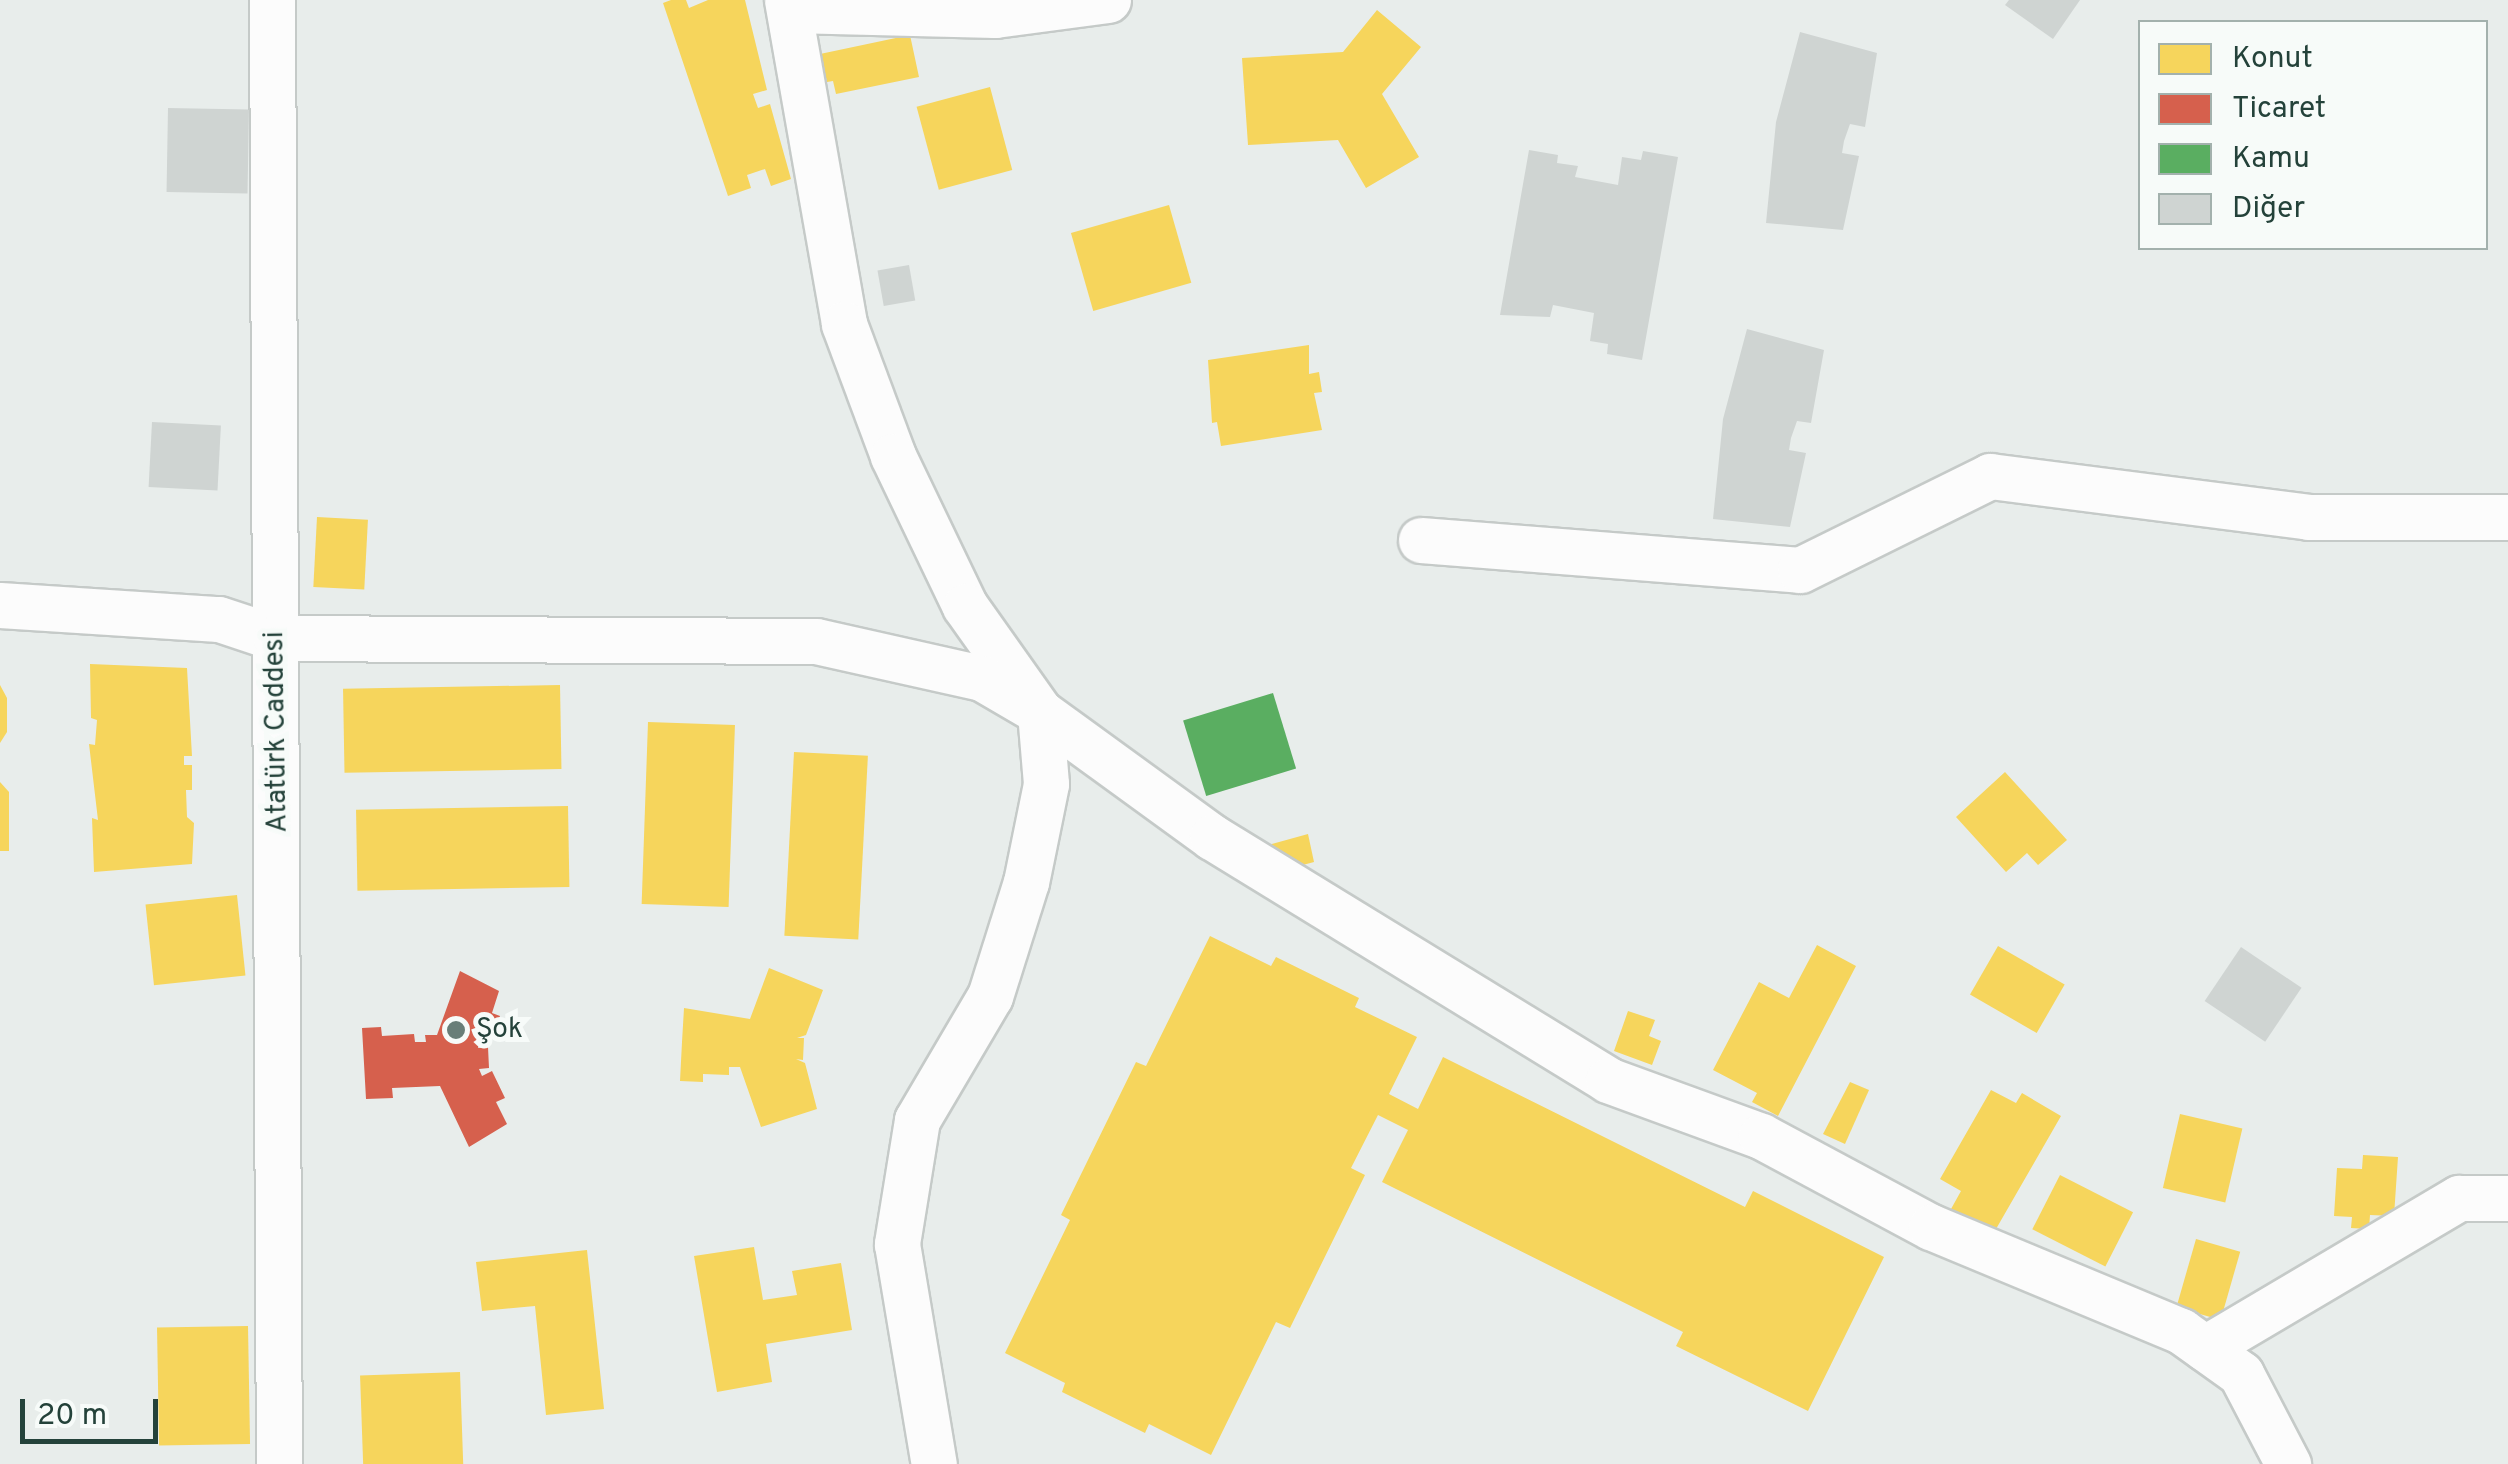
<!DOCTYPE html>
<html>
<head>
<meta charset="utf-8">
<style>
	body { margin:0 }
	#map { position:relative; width:2508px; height:1464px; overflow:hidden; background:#e8edeb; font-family:Overpass,sans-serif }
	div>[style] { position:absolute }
	.homes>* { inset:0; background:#f6d55c; transform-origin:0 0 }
	.shops>* { inset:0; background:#d6604d }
	.public>* { inset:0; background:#5aae61; transform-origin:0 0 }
	.building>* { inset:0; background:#cfd4d2; transform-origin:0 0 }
	.roads { filter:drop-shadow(2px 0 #c5cac8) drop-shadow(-2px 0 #c5cac8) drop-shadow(0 2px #c5cac8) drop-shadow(0 -2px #c5cac8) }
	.minor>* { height:45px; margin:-22.5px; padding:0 22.5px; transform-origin:22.5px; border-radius:22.5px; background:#fcfcfc }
	.dots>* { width:28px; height:28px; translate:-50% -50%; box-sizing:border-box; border:5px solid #f7fbf9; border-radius:50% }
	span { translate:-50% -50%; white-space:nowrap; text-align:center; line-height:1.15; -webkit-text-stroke:10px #f7fbf9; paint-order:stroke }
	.street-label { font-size:28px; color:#24423a }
	.poi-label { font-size:28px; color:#24423a }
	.left { translate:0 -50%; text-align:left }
	.legend { position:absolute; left:2138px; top:20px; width:350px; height:230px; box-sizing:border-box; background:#f7fbf9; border:2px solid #a3b1ad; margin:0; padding:12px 18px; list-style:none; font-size:30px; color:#24423a }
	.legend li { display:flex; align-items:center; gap:20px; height:50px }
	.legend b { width:50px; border:2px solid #a3b1ad }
	.scale { position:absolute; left:20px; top:1399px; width:138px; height:45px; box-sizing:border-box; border:5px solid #24423a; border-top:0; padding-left:12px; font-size:30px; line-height:35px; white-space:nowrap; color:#24423a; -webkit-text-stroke:8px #f7fbf9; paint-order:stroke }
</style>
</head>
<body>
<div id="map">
	<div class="homes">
		<div style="clip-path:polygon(671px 0,686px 0,689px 8px,708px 0,745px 0,767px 90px,753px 94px,758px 108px,770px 104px,791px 179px,771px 186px,765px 169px,747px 175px,751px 188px,728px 196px,663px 3px)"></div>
		<div style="clip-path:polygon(1377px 10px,1421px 47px,1382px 94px,1419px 157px,1366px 188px,1338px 140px,1248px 145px,1242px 58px,1343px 52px)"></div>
		<div style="clip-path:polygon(910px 35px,919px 77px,836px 94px,833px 81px,827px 82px,820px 54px)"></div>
		<div style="left:990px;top:87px;width:86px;height:76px;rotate:75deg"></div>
		<div style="left:1169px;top:205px;width:81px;height:102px;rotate:74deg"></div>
		<div style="clip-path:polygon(1309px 345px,1309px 374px,1319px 372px,1322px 392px,1314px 393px,1322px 430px,1221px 446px,1217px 422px,1212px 423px,1208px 360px)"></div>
		<div style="left:317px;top:517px;width:51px;height:70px;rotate:3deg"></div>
		<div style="clip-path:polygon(90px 664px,187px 668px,192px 756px,184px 756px,184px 765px,192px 765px,192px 790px,186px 790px,187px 817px,194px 823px,192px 864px,94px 872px,92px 818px,98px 820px,89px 744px,95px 745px,97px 720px,91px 718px)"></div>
		<div style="clip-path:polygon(0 685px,7px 698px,7px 732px,0 743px)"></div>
		<div style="left:560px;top:685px;width:84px;height:217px;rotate:89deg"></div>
		<div style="left:648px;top:722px;width:87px;height:182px;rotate:2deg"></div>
		<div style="left:794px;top:752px;width:74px;height:184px;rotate:3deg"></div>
		<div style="clip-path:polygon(2005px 772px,2067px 840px,2038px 865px,2027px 853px,2006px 872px,1956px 817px)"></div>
		<div style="clip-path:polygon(0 782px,9px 792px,9px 851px,0 851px)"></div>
		<div style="left:568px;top:806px;width:81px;height:212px;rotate:89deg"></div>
		<div style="clip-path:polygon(1308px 834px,1314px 862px,1288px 869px,1254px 849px)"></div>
		<div style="left:237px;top:895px;width:81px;height:92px;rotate:84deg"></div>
		<div style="clip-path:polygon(1210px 936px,1271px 966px,1276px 957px,1359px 998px,1355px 1007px,1417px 1037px,1389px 1094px,1418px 1109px,1443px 1057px,1745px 1207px,1753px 1191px,1884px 1257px,1808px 1411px,1676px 1346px,1683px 1332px,1382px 1182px,1408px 1130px,1378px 1115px,1351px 1168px,1365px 1175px,1290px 1328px,1276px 1322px,1211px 1455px,1149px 1424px,1145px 1433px,1062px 1392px,1065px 1383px,1005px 1353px,1070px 1220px,1061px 1215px,1136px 1062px,1146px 1066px)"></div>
		<div style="clip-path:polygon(1817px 945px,1856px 966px,1778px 1116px,1752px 1102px,1757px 1093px,1713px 1070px,1759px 982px,1789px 998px)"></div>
		<div style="left:1998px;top:946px;width:77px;height:56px;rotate:30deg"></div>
		<div style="clip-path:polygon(769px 968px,823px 990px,806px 1035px,797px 1038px,804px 1038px,803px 1060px,796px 1059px,805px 1063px,817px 1109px,761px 1127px,740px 1067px,729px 1067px,729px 1075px,703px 1074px,703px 1082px,680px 1081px,682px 1042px,684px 1008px,750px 1019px)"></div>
		<div style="clip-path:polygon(1628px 1011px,1655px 1020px,1649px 1036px,1661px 1041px,1652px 1065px,1614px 1051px)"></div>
		<div style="clip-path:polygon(1850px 1082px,1869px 1090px,1845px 1144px,1823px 1134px)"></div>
		<div style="clip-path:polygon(1991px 1090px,2016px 1103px,2022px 1093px,2061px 1116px,1996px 1229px,1951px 1209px,1961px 1191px,1940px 1179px)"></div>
		<div style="left:2180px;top:1114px;width:64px;height:76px;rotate:13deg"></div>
		<div style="clip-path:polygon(2363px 1155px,2398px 1157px,2394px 1216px,2370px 1215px,2369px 1229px,2351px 1228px,2352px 1217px,2334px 1216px,2337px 1168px,2362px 1169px)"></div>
		<div style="left:2060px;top:1175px;width:82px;height:61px;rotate:27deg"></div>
		<div style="left:2196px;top:1239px;width:46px;height:71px;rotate:16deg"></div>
		<div style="clip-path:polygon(754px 1247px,763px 1300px,797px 1295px,792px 1271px,841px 1263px,852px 1330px,766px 1344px,772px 1382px,717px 1392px,694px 1256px)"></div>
		<div style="clip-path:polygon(587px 1250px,604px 1409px,546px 1415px,535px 1306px,482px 1311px,476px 1262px)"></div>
		<div style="left:248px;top:1326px;width:118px;height:91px;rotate:89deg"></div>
		<div style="left:460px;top:1372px;width:92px;height:100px;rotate:88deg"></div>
	</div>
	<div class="shops">
		<div style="clip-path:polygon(460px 971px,499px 991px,492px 1013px,500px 1016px,490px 1044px,480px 1041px,478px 1048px,488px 1047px,489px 1068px,479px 1069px,482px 1076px,492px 1071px,505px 1098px,496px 1102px,507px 1124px,469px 1147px,440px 1086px,392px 1088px,393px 1098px,366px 1099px,362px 1028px,381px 1027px,382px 1036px,414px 1034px,415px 1042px,426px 1042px,425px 1035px,437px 1035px)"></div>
	</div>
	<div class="public">
		<div style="left:1273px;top:693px;width:79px;height:94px;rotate:73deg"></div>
	</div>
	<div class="building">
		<div style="clip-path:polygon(2009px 0,2080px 0,2053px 39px,2005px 5px)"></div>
		<div style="clip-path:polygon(1800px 32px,1877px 53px,1865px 127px,1850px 124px,1844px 141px,1842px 153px,1859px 156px,1843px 230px,1766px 223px,1776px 122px)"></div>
		<div style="left:168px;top:108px;width:81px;height:84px;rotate:1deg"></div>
		<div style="clip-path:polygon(1529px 150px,1558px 155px,1557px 163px,1578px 166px,1575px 177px,1618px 185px,1622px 157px,1641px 160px,1643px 151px,1678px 157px,1642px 360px,1607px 354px,1608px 344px,1590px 341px,1594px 313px,1553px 305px,1550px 317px,1500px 315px)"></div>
		<div style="left:909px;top:265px;width:36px;height:32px;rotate:80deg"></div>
		<div style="clip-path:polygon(1747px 329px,1824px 350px,1811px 423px,1797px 421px,1791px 438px,1789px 450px,1806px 453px,1790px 527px,1713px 519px,1723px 419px)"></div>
		<div style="left:152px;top:422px;width:69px;height:65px;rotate:3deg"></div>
		<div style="left:2241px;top:947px;width:73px;height:65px;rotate:34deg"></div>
	</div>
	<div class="roads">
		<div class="minor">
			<div style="left:272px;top:0;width:1464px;rotate:89.73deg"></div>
			<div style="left:787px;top:0;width:329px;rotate:80deg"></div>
			<div style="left:844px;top:324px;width:141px;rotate:69.6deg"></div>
			<div style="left:893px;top:456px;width:166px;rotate:64.4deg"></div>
			<div style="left:965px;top:606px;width:130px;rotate:54.7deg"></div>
			<div style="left:1040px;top:712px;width:213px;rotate:36deg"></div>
			<div style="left:1212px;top:837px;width:465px;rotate:31.5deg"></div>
			<div style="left:1608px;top:1080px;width:163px;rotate:20.1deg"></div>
			<div style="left:1761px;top:1136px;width:193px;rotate:28.2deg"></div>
			<div style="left:1931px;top:1227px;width:271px;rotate:22.6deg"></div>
			<div style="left:2181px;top:1331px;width:74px;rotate:35.6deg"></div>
			<div style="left:2241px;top:1374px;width:102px;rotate:62.4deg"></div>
			<div style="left:791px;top:10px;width:204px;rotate:1.4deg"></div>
			<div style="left:995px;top:15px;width:114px;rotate:-7.6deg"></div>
			<div style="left:1421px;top:540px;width:380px;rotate:4.5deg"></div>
			<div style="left:1800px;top:570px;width:212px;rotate:-26.3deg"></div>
			<div style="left:1990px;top:476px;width:321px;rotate:7.3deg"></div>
			<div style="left:2308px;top:517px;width:200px"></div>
			<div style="left:0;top:605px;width:219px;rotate:3.7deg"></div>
			<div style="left:219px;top:619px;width:60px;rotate:18.4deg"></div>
			<div style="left:276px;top:638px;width:540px;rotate:0.32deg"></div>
			<div style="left:816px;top:641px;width:170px;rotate:12.6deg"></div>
			<div style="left:982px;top:678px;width:67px;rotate:30.4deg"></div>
			<div style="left:1040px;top:712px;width:72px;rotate:85.2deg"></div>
			<div style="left:1046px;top:784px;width:100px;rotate:101.5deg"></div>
			<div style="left:1026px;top:882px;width:120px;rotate:107.5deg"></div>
			<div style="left:990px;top:996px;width:144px;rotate:120.5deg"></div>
			<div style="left:917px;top:1120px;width:126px;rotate:99.2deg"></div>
			<div style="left:897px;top:1244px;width:223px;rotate:80.5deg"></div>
			<div style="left:2205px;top:1348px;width:295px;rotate:-30.6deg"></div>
			<div style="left:2459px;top:1198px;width:49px"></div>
		</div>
	</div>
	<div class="dots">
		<div style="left:456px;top:1030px;background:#697e78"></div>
	</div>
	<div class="street-label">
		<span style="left:277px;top:732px;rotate:-91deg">Atatürk Caddesi</span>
	</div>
	<div class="poi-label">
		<span class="left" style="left:476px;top:1030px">Şok</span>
	</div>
	<ul class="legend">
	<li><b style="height:28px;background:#f6d55c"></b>Konut</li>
	<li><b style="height:28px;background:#d6604d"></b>Ticaret</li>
	<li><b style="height:28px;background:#5aae61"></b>Kamu</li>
	<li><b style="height:28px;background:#cfd4d2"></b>Diğer</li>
	</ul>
	<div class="scale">20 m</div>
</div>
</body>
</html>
